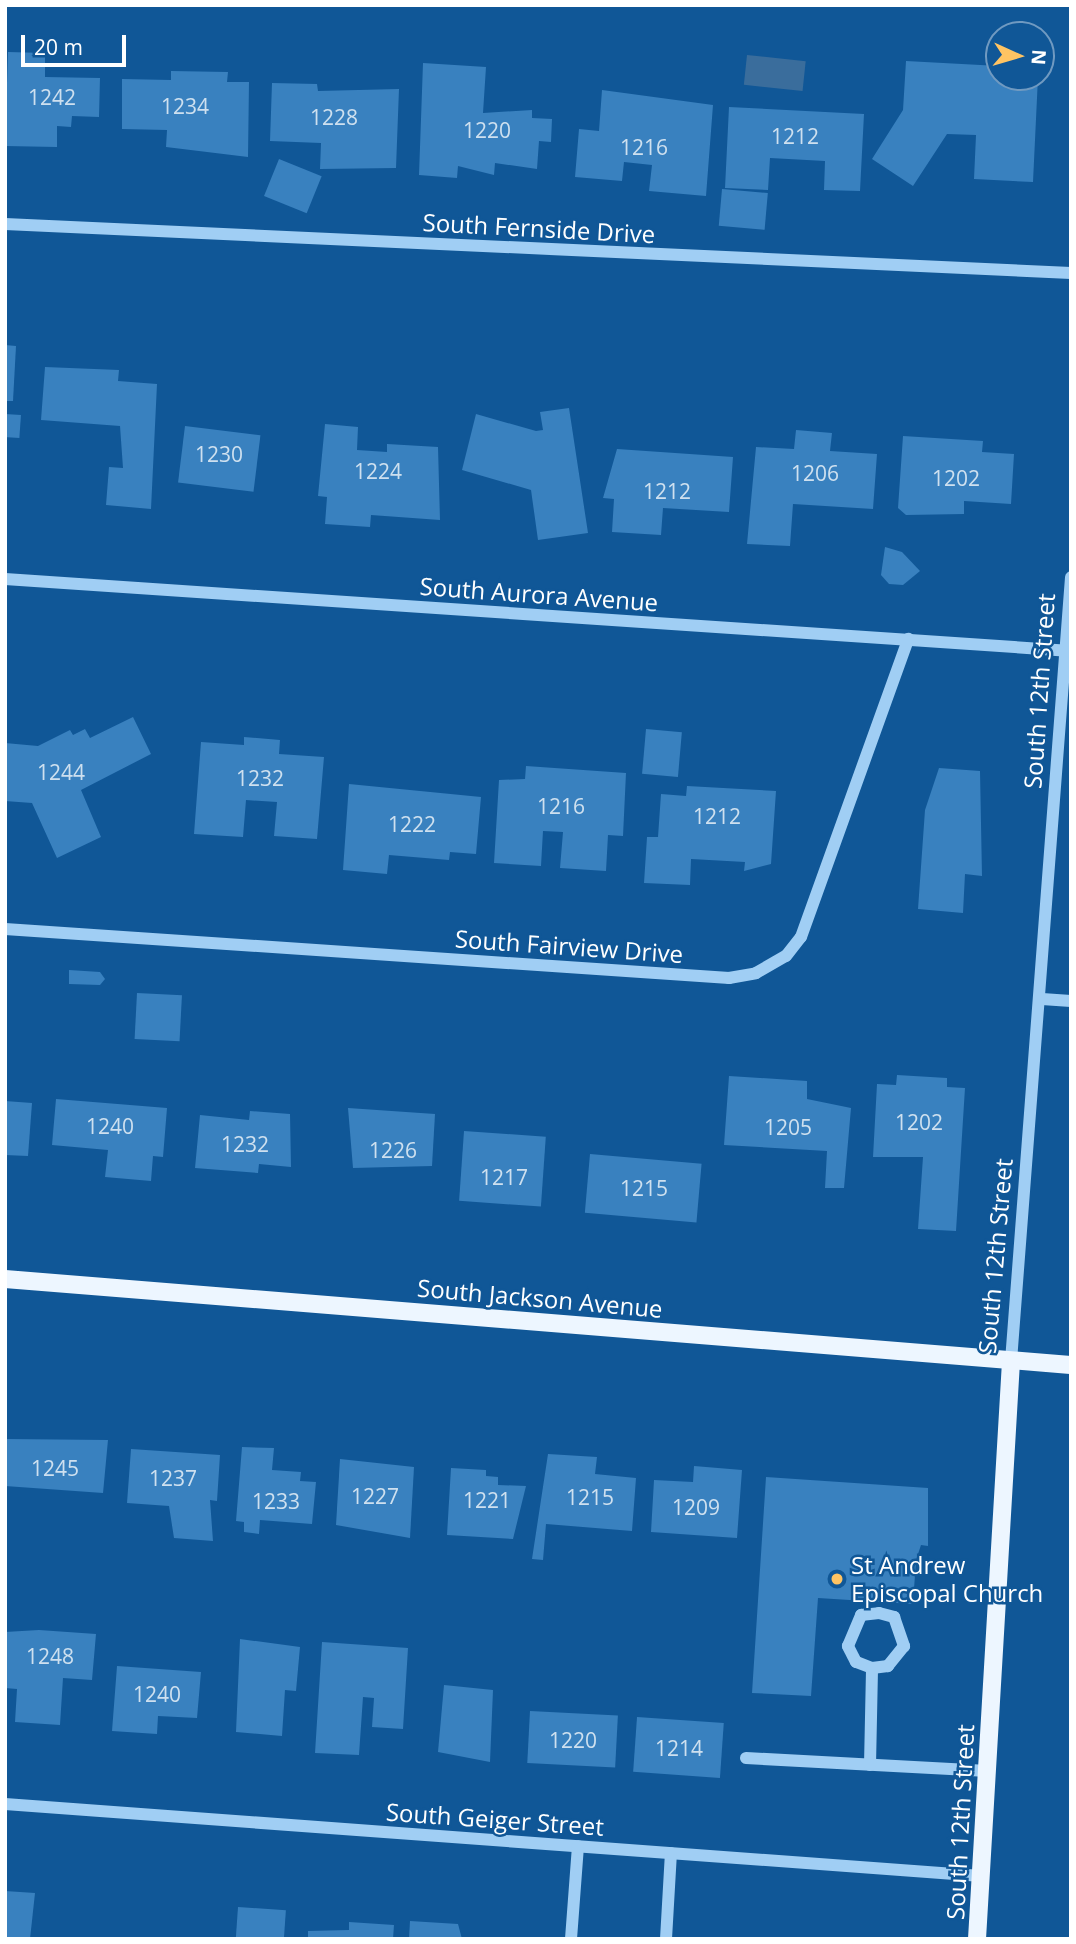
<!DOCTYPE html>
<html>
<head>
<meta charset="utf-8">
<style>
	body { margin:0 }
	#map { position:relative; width:1076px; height:1944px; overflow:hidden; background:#105797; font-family:"Open Sans",sans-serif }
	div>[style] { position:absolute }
	.water>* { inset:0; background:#3a6d9c; transform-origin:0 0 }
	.building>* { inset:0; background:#3981bf; transform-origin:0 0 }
	.minor>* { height:12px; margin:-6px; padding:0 6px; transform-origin:6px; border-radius:6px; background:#a0cef4 }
	.major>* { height:18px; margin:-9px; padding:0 9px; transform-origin:9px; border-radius:9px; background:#edf6ff }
	.dots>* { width:19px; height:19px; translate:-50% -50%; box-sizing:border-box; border:4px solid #105797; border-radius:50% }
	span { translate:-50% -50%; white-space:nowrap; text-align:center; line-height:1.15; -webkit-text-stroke:5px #105797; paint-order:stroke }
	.number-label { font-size:21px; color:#cee0ef }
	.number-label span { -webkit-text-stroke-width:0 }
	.street-label { font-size:24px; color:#fff }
	.poi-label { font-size:24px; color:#fff }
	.left { translate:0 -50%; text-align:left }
	.frame { position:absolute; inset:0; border:7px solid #fff; pointer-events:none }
	.north { position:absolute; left:985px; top:21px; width:70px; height:70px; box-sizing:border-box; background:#105797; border:2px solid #709ac1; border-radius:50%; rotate:94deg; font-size:19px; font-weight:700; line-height:28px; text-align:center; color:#fff }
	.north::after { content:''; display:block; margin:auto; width:24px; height:32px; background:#ffc463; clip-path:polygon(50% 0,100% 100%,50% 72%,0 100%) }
	.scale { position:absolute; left:21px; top:35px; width:105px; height:32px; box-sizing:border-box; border:4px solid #fff; border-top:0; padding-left:9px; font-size:21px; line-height:24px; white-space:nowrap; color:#fff; -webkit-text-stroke:5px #105797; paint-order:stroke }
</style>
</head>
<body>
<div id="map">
	<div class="water">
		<div style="left:747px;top:55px;width:59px;height:30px;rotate:6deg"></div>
	</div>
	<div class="building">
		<div style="clip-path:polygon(8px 52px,45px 53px,45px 77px,100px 78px,99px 117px,72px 116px,71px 127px,57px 126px,57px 147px,5px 146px)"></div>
		<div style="clip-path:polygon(906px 61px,999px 66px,999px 77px,1038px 77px,1033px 182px,974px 179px,976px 135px,947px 134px,913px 186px,872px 159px,903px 110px)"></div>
		<div style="clip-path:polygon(423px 63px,486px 67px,483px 113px,532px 110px,532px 118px,552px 119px,551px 142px,539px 141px,537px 169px,495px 163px,494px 175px,458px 166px,457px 178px,419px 175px)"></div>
		<div style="clip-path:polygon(171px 71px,228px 72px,227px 82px,249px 82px,248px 157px,166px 147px,167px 130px,122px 129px,122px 79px,171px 80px)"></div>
		<div style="clip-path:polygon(272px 83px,317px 84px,318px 91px,399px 89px,396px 168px,320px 169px,321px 143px,270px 141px)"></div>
		<div style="clip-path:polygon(602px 90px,713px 105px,706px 196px,649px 191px,652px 165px,624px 162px,622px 181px,575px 177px,579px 129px,599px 131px)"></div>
		<div style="clip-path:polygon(729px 107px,864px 114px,860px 191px,824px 190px,825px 161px,770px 158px,768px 190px,725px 188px)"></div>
		<div style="left:279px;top:159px;width:46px;height:40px;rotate:22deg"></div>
		<div style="left:722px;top:189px;width:46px;height:37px;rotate:5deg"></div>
		<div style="clip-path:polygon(5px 345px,16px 346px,13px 401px,5px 401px)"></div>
		<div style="clip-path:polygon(45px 367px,119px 370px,118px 381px,157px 384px,151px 509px,106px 505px,109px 467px,123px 468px,120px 426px,41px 420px)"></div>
		<div style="clip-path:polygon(569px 408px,588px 533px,538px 540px,531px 490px,462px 470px,476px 414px,536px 431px,543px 430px,540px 412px)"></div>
		<div style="left:5px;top:414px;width:16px;height:23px;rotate:4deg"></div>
		<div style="clip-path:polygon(325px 424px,358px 427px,357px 450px,387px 452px,387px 444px,438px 447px,440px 520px,371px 515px,370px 527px,325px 524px,327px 497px,318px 496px)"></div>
		<div style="left:185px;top:426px;width:76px;height:57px;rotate:7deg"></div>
		<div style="clip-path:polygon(796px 430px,832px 433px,830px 451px,877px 454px,873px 509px,793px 504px,790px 546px,747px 544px,756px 447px,794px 449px)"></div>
		<div style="clip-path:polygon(903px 436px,983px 441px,982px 452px,1014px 454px,1011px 504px,964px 501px,964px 514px,906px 515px,898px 508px)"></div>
		<div style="clip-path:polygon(617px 449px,733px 457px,729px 512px,663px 508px,661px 535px,612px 532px,614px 499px,603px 498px)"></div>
		<div style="clip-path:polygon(885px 547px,902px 552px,920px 571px,903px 585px,889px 584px,881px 575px)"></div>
		<div style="clip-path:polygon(133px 717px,151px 754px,81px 790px,101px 837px,57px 858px,32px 803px,5px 801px,5px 743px,38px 746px,70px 730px,73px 735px,85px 729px,90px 738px)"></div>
		<div style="left:646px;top:729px;width:36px;height:45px;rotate:5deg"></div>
		<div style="clip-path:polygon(244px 737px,280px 740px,279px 754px,324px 757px,317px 839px,274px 836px,277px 802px,246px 800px,243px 837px,194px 834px,201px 742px,244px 745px)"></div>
		<div style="clip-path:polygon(526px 766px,626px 773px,623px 836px,608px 835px,606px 871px,560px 868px,563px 832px,543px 831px,541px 866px,494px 863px,499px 780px,525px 779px)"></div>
		<div style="clip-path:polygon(939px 768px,980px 771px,982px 876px,965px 874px,963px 913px,918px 909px,925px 810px)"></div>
		<div style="clip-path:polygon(349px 784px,481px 797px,476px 854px,450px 852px,449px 860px,389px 855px,387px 874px,343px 870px)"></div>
		<div style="clip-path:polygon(687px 786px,776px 791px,771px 864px,744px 871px,745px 862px,691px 859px,690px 885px,644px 883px,647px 837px,658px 837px,661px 794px,686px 796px)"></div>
		<div style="clip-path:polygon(69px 970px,100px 972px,105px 979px,100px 985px,69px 984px)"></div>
		<div style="left:137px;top:993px;width:45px;height:46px;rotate:3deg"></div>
		<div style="clip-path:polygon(897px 1075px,947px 1078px,947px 1087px,965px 1088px,956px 1231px,918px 1229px,923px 1157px,873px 1157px,877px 1084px,896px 1085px)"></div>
		<div style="clip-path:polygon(729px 1076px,807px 1081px,807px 1099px,851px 1108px,844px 1188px,825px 1188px,827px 1151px,724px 1145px)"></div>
		<div style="clip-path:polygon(56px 1099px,167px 1108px,163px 1157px,153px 1156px,151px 1181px,105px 1177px,108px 1150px,52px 1145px)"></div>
		<div style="clip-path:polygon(5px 1101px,32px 1103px,28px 1156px,5px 1155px)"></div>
		<div style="clip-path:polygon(348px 1108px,435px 1114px,432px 1166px,353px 1168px)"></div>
		<div style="clip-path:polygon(250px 1111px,290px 1114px,291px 1167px,259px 1164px,258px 1173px,195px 1168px,200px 1115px,249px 1120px)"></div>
		<div style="left:464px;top:1131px;width:82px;height:70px;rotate:4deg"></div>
		<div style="left:590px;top:1154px;width:112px;height:59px;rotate:5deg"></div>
		<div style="clip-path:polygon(5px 1439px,108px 1440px,103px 1493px,5px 1486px)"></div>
		<div style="clip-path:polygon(242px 1447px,274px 1448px,272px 1470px,301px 1472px,300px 1481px,316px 1482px,312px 1524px,260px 1520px,259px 1534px,244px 1532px,244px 1522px,236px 1521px)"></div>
		<div style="clip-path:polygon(131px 1449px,220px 1455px,217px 1501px,210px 1500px,213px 1541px,174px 1538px,169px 1506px,127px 1503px)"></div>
		<div style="clip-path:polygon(548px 1454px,597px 1457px,595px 1474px,636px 1478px,632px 1531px,546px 1524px,543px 1560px,532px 1559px)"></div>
		<div style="clip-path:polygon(340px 1459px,414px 1467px,410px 1538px,336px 1525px)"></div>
		<div style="clip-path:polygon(694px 1466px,742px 1470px,737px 1538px,651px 1532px,654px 1480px,693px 1482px)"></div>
		<div style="clip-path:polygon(451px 1468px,486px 1470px,486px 1476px,498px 1477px,498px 1485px,526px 1486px,513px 1539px,447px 1535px)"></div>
		<div style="clip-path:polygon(766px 1477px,928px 1488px,928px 1546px,921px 1545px,916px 1560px,913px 1604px,818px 1598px,811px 1696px,752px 1693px)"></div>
		<div style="clip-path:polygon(39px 1630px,96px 1634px,92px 1680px,63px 1678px,60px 1725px,15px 1722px,17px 1689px,5px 1688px,5px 1632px)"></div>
		<div style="clip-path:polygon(240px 1639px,300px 1647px,296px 1691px,285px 1690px,282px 1736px,236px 1732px)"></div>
		<div style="clip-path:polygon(322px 1642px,408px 1648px,403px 1729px,372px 1727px,374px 1698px,363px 1697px,359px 1755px,315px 1753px)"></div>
		<div style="clip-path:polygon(117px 1666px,201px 1672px,197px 1718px,158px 1716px,157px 1734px,112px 1731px)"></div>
		<div style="clip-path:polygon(444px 1685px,493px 1690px,490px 1762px,438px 1752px)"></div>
		<div style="left:530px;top:1711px;width:88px;height:52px;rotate:3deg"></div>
		<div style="left:637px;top:1717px;width:87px;height:55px;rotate:4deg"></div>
		<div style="clip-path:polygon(5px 1891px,35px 1893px,30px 1939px,5px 1939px)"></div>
		<div style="left:238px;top:1907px;width:48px;height:32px;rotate:4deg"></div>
		<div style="clip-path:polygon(410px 1921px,458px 1924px,462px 1939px,409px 1939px)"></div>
		<div style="clip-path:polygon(349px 1922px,394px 1925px,393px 1939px,308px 1939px,308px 1931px,349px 1930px)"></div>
	</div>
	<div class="minor">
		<div style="left:5px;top:224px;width:1067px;rotate:2.63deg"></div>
		<div style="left:5px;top:579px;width:1068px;rotate:3.86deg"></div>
		<div style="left:5px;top:929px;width:726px;rotate:3.87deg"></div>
		<div style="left:729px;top:978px;width:27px;rotate:-10deg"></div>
		<div style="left:756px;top:973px;width:34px;rotate:-30deg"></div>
		<div style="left:786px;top:956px;width:24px;rotate:-52deg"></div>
		<div style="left:801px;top:937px;width:317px;rotate:-70.2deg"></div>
		<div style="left:1042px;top:999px;width:29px;rotate:4deg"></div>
		<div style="left:1011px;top:1361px;width:786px;rotate:-85.62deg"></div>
		<div style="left:746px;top:1758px;width:242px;rotate:3.1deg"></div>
		<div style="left:870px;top:1765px;width:97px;rotate:-88.8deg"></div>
		<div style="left:872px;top:1668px;width:17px;rotate:-159deg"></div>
		<div style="left:856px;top:1662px;width:18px;rotate:-117deg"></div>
		<div style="left:848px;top:1646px;width:34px;rotate:-67deg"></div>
		<div style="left:861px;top:1615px;width:18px;rotate:-6deg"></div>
		<div style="left:879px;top:1613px;width:16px;rotate:15deg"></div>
		<div style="left:894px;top:1617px;width:31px;rotate:71deg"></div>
		<div style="left:904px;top:1646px;width:26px;rotate:129deg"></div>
		<div style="left:888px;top:1666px;width:16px;rotate:173deg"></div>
		<div style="left:5px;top:1804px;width:979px;rotate:4.22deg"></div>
		<div style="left:571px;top:1939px;width:93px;rotate:-85.7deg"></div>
		<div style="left:666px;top:1939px;width:86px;rotate:-86.7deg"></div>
	</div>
	<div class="major">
		<div style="left:5px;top:1279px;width:1069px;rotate:4.61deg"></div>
		<div style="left:977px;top:1939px;width:579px;rotate:-86.63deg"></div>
	</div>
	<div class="dots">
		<div style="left:837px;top:1579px;background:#ffc463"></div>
	</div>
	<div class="number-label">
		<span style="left:52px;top:97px">1242</span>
		<span style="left:185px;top:106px">1234</span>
		<span style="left:334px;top:117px">1228</span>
		<span style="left:487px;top:130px">1220</span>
		<span style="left:795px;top:136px">1212</span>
		<span style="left:644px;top:147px">1216</span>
		<span style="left:219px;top:454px">1230</span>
		<span style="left:378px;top:471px">1224</span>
		<span style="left:815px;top:473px">1206</span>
		<span style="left:956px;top:478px">1202</span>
		<span style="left:667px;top:491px">1212</span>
		<span style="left:61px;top:772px">1244</span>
		<span style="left:260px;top:778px">1232</span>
		<span style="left:561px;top:806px">1216</span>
		<span style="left:717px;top:816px">1212</span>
		<span style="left:412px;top:824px">1222</span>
		<span style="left:919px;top:1122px">1202</span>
		<span style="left:110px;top:1126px">1240</span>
		<span style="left:788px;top:1127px">1205</span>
		<span style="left:245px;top:1144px">1232</span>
		<span style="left:393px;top:1150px">1226</span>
		<span style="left:504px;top:1177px">1217</span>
		<span style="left:644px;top:1188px">1215</span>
		<span style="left:55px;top:1468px">1245</span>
		<span style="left:173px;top:1478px">1237</span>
		<span style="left:375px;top:1496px">1227</span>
		<span style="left:590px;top:1497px">1215</span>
		<span style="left:487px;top:1500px">1221</span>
		<span style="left:276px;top:1501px">1233</span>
		<span style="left:696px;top:1507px">1209</span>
		<span style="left:50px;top:1656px">1248</span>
		<span style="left:157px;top:1694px">1240</span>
		<span style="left:573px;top:1740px">1220</span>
		<span style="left:679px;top:1748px">1214</span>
	</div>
	<div class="street-label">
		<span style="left:539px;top:228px;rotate:3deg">South Fernside Drive</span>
		<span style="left:539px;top:594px;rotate:4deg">South Aurora Avenue</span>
		<span style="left:1039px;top:691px;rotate:-86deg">South 12th Street</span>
		<span style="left:569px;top:946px;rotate:4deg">South Fairview Drive</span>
		<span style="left:995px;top:1256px;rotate:-85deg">South 12th Street</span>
		<span style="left:540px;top:1298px;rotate:5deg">South Jackson Avenue</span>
		<span style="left:495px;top:1819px;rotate:4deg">South Geiger Street</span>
		<span style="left:960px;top:1822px;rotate:-87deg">South 12th Street</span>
	</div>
	<div class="poi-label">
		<span class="left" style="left:851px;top:1579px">St Andrew<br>Episcopal Church</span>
	</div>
	<div class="frame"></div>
	<div class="north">N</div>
	<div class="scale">20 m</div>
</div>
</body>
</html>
